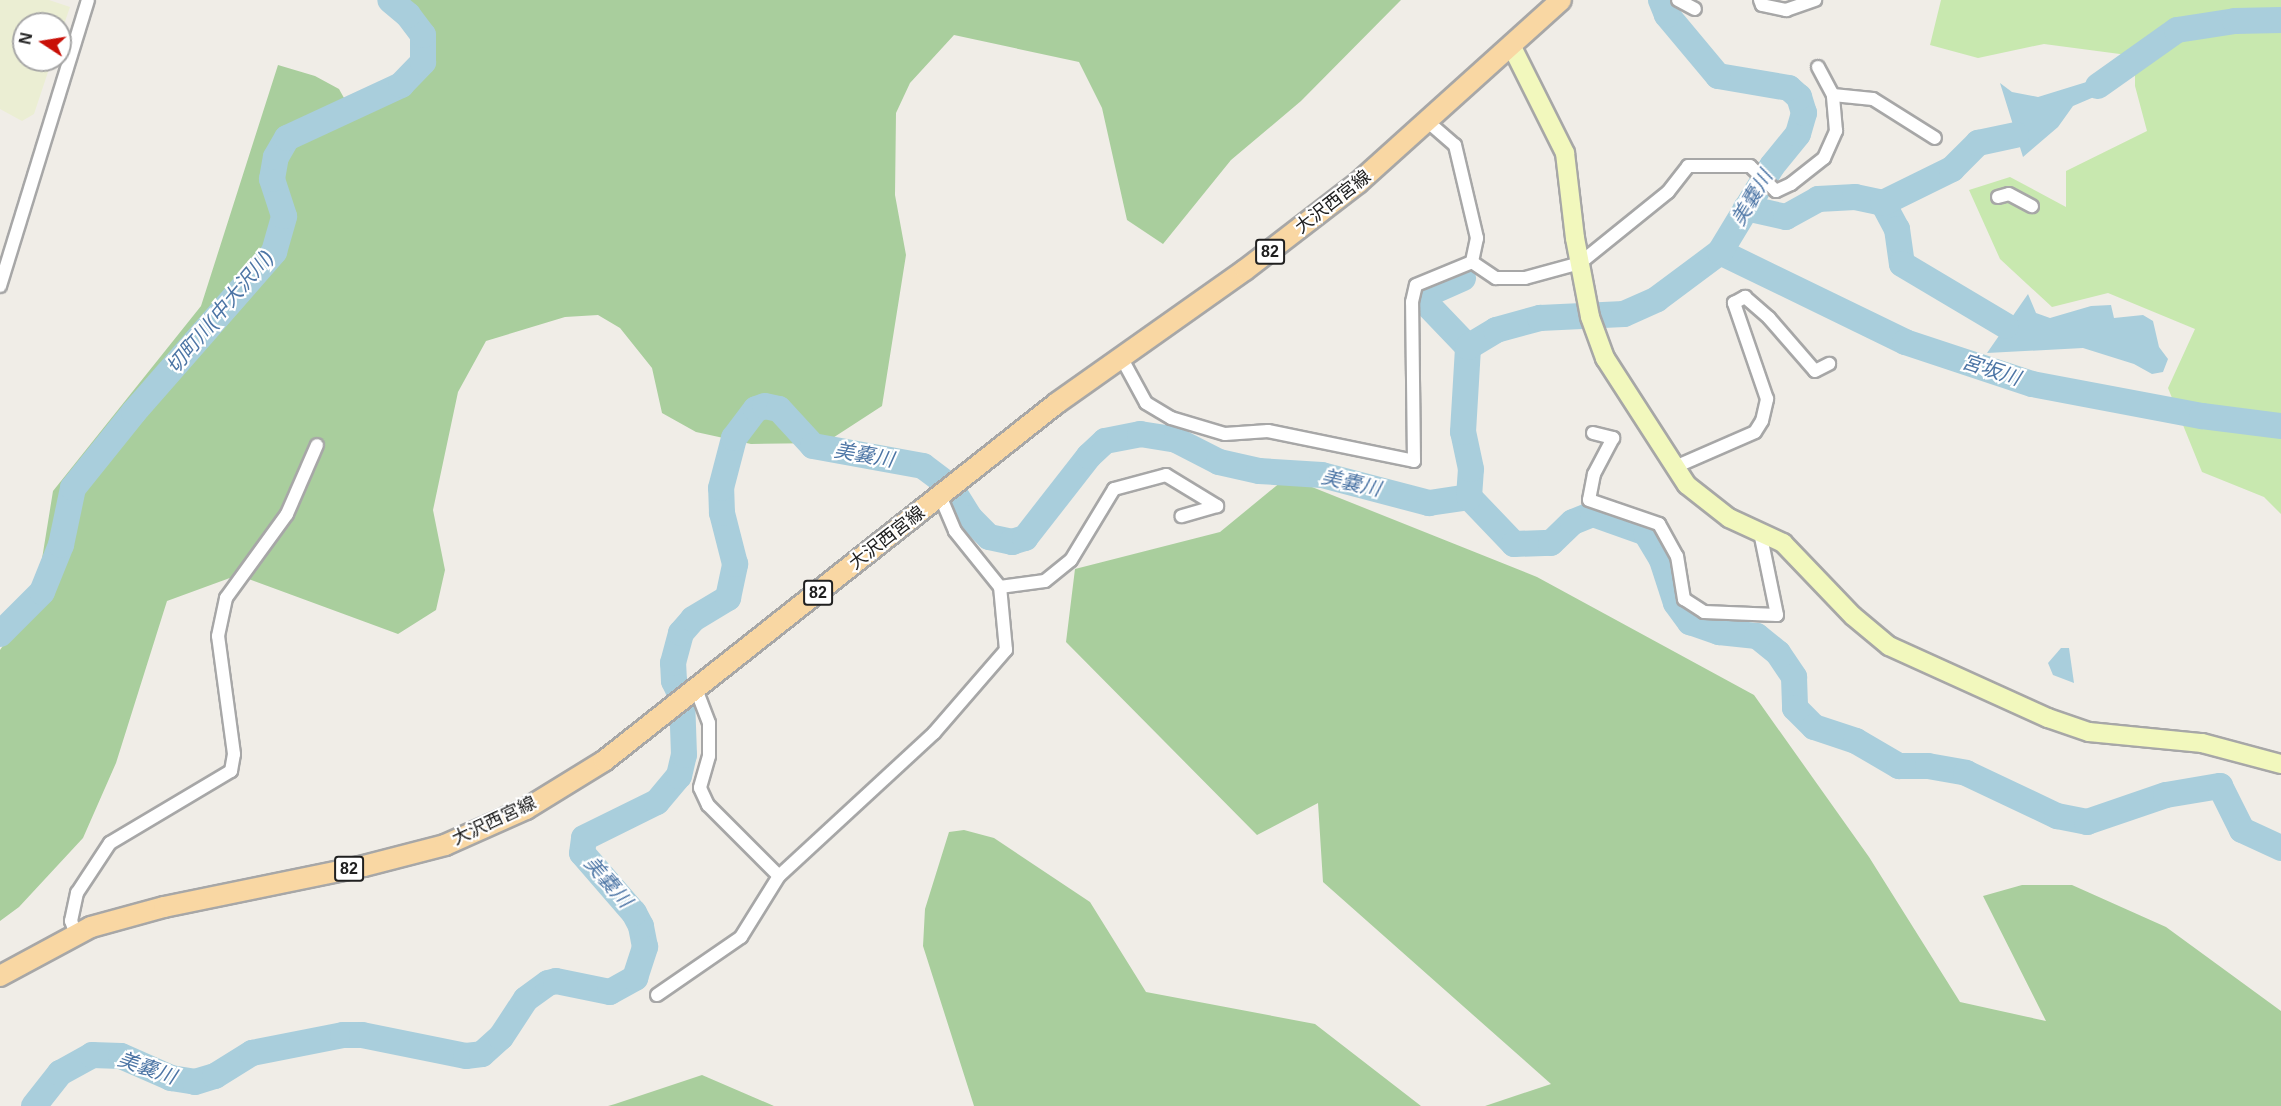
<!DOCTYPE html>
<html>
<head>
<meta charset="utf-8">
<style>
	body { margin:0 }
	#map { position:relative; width:2281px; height:1106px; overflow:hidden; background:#f0ede7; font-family:Arial,"Noto Sans JP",sans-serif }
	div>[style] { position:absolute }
	.farmland>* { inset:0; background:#ebeed3 }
	.grass>* { inset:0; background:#c8e8af }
	.forest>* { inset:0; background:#a9ce9d }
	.water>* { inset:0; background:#a9cedc }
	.river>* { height:26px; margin:-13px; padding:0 13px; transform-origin:13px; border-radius:13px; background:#a9cedc }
	.roads { filter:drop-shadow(2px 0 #a7a7a7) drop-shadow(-2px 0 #a7a7a7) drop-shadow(0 2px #a7a7a7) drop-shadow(0 -2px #a7a7a7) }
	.street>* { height:12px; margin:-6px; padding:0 6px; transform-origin:6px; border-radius:6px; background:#fff }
	.secondary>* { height:18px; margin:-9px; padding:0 9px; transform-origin:9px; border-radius:9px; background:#f2f8bd }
	.primary>* { height:20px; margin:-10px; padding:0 10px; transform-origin:10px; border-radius:10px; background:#f9d7a3 }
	span { translate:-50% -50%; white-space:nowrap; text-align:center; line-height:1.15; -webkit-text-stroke:4.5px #fff; paint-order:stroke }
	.shield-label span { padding:2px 4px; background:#fff; border:2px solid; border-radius:4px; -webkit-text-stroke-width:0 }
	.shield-label { font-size:16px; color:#202020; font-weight:700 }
	.street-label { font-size:18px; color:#202020 }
	.water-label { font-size:20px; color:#4c75a5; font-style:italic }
	.north { position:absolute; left:12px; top:12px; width:60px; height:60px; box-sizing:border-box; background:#fff; border:2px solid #a6a6a6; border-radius:50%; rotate:282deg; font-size:16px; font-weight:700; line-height:24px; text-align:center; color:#202020 }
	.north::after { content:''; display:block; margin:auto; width:21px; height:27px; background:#c90f07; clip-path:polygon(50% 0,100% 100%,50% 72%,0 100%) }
</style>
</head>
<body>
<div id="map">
	<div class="farmland">
		<div style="clip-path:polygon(0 0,49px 0,70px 7px,60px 36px,60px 24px,24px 24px,24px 60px,52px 60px,34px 114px,22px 121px,0 109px)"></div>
	</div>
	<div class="grass">
		<div style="clip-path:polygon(1941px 0,2281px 0,2281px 514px,2264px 497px,2202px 472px,2168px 388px,2195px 329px,2108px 293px,2052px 307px,2000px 259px,1969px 190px,2010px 177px,2066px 207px,2066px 171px,2147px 131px,2135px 86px,2135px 56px,2044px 44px,1978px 58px,1930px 45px)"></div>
	</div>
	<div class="forest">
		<div style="clip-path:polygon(398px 0,1401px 0,1301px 101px,1231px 160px,1163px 244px,1127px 220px,1102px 108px,1079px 62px,954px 35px,910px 83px,896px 113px,895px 195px,906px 255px,882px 406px,825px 443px,751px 444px,696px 432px,662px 413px,652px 368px,620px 328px,598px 315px,565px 317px,486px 341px,458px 392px,433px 510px,445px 570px,436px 610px,398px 634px,238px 575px,167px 601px,116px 763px,83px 838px,19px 907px,0 921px,0 650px,19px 622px,41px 565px,53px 491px,201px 306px,278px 65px,315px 76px,339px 89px,353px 114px,396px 94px,428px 66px,429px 36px,414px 13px)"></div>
		<div style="clip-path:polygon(1287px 477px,1537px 577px,1754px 695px,1869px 857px,1960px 1002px,2046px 1021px,1983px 896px,2022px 885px,2072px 885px,2166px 927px,2281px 1011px,2281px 1106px,1485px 1106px,1551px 1084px,1323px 882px,1318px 803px,1257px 835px,1066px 642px,1075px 569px,1220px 532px)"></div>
		<div style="clip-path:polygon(964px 830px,994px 838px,1090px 902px,1146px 992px,1315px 1024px,1421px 1106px,974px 1106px,923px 946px,925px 909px,949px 832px)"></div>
		<div style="clip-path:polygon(702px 1075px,774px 1106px,608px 1106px,615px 1104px)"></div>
	</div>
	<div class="water">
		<div style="clip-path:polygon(2093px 80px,2098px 86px,2094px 97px,2073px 106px,2058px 127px,2023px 157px,2000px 83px,2012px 92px,2038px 97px)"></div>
		<div style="clip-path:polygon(2028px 294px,2036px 313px,2050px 318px,2091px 306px,2111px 305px,2114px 318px,2143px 315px,2153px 321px,2159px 347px,2168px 359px,2163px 372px,2152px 374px,2134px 364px,2083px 348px,1987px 353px)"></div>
		<div style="clip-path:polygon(2061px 648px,2069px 648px,2074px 683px,2053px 675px,2048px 663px)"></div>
	</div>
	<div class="river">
		<div style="left:2098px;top:86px;width:97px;rotate:-35.3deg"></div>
		<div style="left:2177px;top:30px;width:59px;rotate:-8.8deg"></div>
		<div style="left:2235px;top:21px;width:46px;rotate:-1.2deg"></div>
		<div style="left:1883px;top:203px;width:30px;rotate:62deg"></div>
		<div style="left:1897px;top:229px;width:35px;rotate:82deg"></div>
		<div style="left:1902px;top:264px;width:121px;rotate:30.8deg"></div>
		<div style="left:1746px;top:208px;width:41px;rotate:12.7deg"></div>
		<div style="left:1786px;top:217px;width:37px;rotate:-29deg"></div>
		<div style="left:1818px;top:199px;width:37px;rotate:-3deg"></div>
		<div style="left:1855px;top:197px;width:29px;rotate:12deg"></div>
		<div style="left:1883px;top:203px;width:77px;rotate:-26.2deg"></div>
		<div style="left:1952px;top:169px;width:37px;rotate:-45deg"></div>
		<div style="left:1978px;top:143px;width:39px;rotate:-12deg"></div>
		<div style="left:1720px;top:252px;width:206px;rotate:25.9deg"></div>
		<div style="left:1905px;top:342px;width:134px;rotate:18.3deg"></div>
		<div style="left:2032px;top:384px;width:173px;rotate:10.7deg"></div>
		<div style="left:2202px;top:416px;width:80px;rotate:7.2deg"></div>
		<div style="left:1463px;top:278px;width:37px;rotate:156deg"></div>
		<div style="left:1429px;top:293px;width:10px;rotate:114deg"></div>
		<div style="left:1425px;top:302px;width:62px;rotate:46.3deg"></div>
		<div style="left:1469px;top:497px;width:65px;rotate:46.2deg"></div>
		<div style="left:1514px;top:544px;width:37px;rotate:-2deg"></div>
		<div style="left:1551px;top:543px;width:30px;rotate:-44deg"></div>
		<div style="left:1573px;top:522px;width:22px;rotate:-22deg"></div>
		<div style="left:1593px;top:514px;width:56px;rotate:19.7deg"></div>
		<div style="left:1646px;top:533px;width:31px;rotate:59deg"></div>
		<div style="left:1662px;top:560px;width:45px;rotate:72deg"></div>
		<div style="left:1676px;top:603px;width:24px;rotate:54deg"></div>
		<div style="left:1690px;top:622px;width:31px;rotate:19deg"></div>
		<div style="left:1719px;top:632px;width:38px;rotate:6deg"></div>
		<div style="left:1757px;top:636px;width:27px;rotate:39deg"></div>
		<div style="left:1778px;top:653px;width:29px;rotate:56deg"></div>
		<div style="left:1794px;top:677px;width:31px;rotate:88deg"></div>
		<div style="left:1795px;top:708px;width:27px;rotate:45deg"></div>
		<div style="left:1814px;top:727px;width:44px;rotate:18.4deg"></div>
		<div style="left:1856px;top:741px;width:50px;rotate:30.2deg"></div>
		<div style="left:1899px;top:766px;width:29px"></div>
		<div style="left:1928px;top:766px;width:39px;rotate:10deg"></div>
		<div style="left:1966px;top:773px;width:101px;rotate:25.3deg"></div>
		<div style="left:2057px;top:816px;width:31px;rotate:11deg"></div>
		<div style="left:2087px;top:822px;width:83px;rotate:-18.9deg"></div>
		<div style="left:2166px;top:795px;width:55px;rotate:-9.5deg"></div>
		<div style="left:2220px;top:786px;width:49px;rotate:63.4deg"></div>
		<div style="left:2242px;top:830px;width:43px;rotate:24.8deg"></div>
		<div style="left:0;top:634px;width:59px;rotate:-45deg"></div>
		<div style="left:42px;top:592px;width:51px;rotate:-68deg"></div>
		<div style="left:61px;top:545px;width:58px;rotate:-78.1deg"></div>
		<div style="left:73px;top:488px;width:97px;rotate:-51.2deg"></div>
		<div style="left:134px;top:412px;width:213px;rotate:-48.8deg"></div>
		<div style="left:274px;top:252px;width:37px;rotate:-74deg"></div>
		<div style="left:284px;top:216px;width:39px;rotate:-108deg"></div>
		<div style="left:272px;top:179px;width:22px;rotate:-80deg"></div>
		<div style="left:276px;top:157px;width:22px;rotate:-60deg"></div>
		<div style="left:287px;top:138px;width:126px;rotate:-24.9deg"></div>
		<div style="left:401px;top:85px;width:32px;rotate:-46deg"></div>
		<div style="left:423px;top:62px;width:27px;rotate:-90deg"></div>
		<div style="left:423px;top:35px;width:25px;rotate:-127deg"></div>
		<div style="left:408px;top:15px;width:23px;rotate:-140deg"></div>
		<div style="left:34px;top:1106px;width:42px;rotate:-51.8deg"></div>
		<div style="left:60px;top:1073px;width:37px;rotate:-29deg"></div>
		<div style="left:92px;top:1055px;width:29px;rotate:2deg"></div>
		<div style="left:121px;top:1056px;width:55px;rotate:23.7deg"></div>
		<div style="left:171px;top:1078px;width:24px;rotate:9deg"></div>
		<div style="left:195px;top:1082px;width:21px;rotate:-17deg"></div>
		<div style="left:215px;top:1076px;width:44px;rotate:-31.9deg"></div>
		<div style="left:252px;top:1053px;width:93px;rotate:-11.2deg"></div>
		<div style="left:343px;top:1035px;width:19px"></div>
		<div style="left:362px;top:1035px;width:106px;rotate:11.4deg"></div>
		<div style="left:466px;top:1056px;width:16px;rotate:-7deg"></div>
		<div style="left:482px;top:1054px;width:25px;rotate:-42deg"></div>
		<div style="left:501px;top:1037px;width:45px;rotate:-56.7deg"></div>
		<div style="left:526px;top:999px;width:27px;rotate:-36deg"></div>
		<div style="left:548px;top:983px;width:8px;rotate:-14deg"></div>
		<div style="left:556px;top:981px;width:55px;rotate:11.5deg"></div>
		<div style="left:610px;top:992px;width:29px;rotate:-29deg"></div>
		<div style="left:635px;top:978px;width:33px;rotate:-72deg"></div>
		<div style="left:645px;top:947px;width:21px;rotate:-101deg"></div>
		<div style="left:641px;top:926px;width:15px;rotate:-118deg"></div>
		<div style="left:634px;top:913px;width:79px;rotate:-130.9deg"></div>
		<div style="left:582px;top:853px;width:15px;rotate:-82deg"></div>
		<div style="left:584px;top:838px;width:81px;rotate:-26.3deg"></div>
		<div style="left:657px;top:802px;width:34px;rotate:-50deg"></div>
		<div style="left:679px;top:776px;width:22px;rotate:-77deg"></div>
		<div style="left:684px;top:755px;width:57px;rotate:-92deg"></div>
		<div style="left:682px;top:698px;width:19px;rotate:-115deg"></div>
		<div style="left:674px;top:681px;width:18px;rotate:-93deg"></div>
		<div style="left:673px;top:663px;width:31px;rotate:-75deg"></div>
		<div style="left:681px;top:633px;width:18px;rotate:-49deg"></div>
		<div style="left:693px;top:619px;width:41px;rotate:-31deg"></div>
		<div style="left:728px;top:598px;width:35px;rotate:-78deg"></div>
		<div style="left:735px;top:564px;width:53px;rotate:-104.3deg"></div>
		<div style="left:722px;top:513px;width:25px;rotate:-92deg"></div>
		<div style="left:721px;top:488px;width:52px;rotate:-75.4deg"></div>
		<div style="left:734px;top:438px;width:36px;rotate:-53deg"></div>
		<div style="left:756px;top:409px;width:9px;rotate:-18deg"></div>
		<div style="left:765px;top:406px;width:14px;rotate:12deg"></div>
		<div style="left:779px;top:409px;width:50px;rotate:47.4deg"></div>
		<div style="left:813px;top:446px;width:112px;rotate:10.3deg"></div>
		<div style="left:923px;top:466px;width:34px;rotate:37deg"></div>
		<div style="left:950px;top:486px;width:38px;rotate:58deg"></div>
		<div style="left:970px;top:518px;width:27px;rotate:45deg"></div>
		<div style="left:989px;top:537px;width:24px;rotate:12deg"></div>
		<div style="left:1012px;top:542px;width:14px;rotate:-17deg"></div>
		<div style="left:1025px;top:538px;width:104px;rotate:-52deg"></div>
		<div style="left:1089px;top:456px;width:22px;rotate:-43deg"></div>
		<div style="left:1105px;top:441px;width:36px;rotate:-11deg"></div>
		<div style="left:1140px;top:434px;width:36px;rotate:9deg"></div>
		<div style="left:1176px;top:440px;width:48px;rotate:27.1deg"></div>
		<div style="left:1219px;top:462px;width:41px;rotate:12.7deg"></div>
		<div style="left:1259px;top:471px;width:63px;rotate:3.6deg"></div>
		<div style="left:1322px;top:475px;width:111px;rotate:14.7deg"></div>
		<div style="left:1429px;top:503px;width:40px;rotate:-8.5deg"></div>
		<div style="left:1469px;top:497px;width:28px;rotate:-86deg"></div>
		<div style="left:1471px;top:469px;width:38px;rotate:-102deg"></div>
		<div style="left:1463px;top:432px;width:85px;rotate:-86.6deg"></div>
		<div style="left:1468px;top:347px;width:33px;rotate:-31deg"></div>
		<div style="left:1496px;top:330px;width:46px;rotate:-15.3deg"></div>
		<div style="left:1540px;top:318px;width:84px;rotate:-2.7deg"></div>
		<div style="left:1624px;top:314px;width:36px;rotate:-24deg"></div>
		<div style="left:1657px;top:299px;width:79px;rotate:-36.7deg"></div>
		<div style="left:1720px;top:252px;width:100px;rotate:-58.8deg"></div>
		<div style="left:1772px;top:166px;width:41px;rotate:-50.9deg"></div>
		<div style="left:1798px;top:134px;width:22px;rotate:-74deg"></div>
		<div style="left:1804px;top:113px;width:17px;rotate:-107deg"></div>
		<div style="left:1799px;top:97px;width:13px;rotate:-138deg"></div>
		<div style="left:1789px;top:88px;width:72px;rotate:-170.4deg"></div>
		<div style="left:1718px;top:76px;width:80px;rotate:-129.9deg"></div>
		<div style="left:1667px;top:15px;width:16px;rotate:-112deg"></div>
	</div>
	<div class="roads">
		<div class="street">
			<div style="left:1678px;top:0;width:19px;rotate:28deg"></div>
			<div style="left:1760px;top:0;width:5px;rotate:68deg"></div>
			<div style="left:1762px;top:5px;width:25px;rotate:12deg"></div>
			<div style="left:1786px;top:10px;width:31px;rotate:-19deg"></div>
			<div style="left:1818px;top:67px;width:32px;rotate:62deg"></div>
			<div style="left:1427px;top:121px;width:37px;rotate:41deg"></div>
			<div style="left:1455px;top:145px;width:96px;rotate:76.7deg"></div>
			<div style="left:1477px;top:238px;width:25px;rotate:102deg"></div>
			<div style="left:1472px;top:262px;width:29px;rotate:34deg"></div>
			<div style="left:1496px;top:278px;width:29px"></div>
			<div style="left:1525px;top:278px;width:57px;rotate:-15.3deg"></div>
			<div style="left:1580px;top:263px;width:113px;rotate:-38.9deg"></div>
			<div style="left:1668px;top:192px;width:33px;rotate:-52deg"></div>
			<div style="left:1688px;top:166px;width:62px"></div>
			<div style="left:1750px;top:166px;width:36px;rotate:44deg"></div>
			<div style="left:1776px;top:191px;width:17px;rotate:-25deg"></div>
			<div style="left:1791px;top:184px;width:42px;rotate:-38.2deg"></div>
			<div style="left:1824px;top:158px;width:30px;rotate:-66deg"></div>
			<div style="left:1836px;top:131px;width:36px;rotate:-95deg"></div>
			<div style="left:1833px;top:95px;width:40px;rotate:5.7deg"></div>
			<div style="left:1873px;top:99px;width:73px;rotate:32.2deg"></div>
			<div style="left:1998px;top:197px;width:11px;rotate:-15deg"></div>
			<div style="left:2009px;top:194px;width:26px;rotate:28deg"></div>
			<div style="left:0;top:286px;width:299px;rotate:-72.9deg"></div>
			<div style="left:1121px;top:357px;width:52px;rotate:61.5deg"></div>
			<div style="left:1146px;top:403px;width:29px;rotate:31deg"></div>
			<div style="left:1171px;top:418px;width:56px;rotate:16.5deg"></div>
			<div style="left:1225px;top:434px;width:43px;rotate:-4deg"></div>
			<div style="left:1268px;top:431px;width:149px;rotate:11.6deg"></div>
			<div style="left:1414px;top:461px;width:159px;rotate:-90.7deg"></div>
			<div style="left:1412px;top:302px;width:17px;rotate:-77deg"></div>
			<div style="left:1416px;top:285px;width:61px;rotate:-22.3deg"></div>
			<div style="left:1593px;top:433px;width:21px;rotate:14deg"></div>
			<div style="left:1613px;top:438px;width:41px;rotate:117.8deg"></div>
			<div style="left:1594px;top:474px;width:26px;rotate:101deg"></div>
			<div style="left:1589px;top:500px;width:74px;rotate:18.9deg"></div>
			<div style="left:1659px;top:524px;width:37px;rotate:61deg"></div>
			<div style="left:1677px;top:556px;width:44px;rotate:80.8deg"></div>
			<div style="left:1684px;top:599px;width:24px;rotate:33deg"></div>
			<div style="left:1704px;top:612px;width:73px;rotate:2.4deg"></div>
			<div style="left:1777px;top:615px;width:85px;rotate:-101.6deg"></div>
			<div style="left:1675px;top:467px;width:87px;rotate:-23.6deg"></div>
			<div style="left:1755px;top:432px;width:13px;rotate:-58deg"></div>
			<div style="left:1762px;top:421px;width:23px;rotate:-77deg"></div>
			<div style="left:1767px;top:399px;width:102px;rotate:-109deg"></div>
			<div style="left:1734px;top:303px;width:13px;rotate:-29deg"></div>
			<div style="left:1745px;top:297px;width:32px;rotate:41deg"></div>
			<div style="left:1769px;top:318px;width:70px;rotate:49deg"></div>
			<div style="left:1815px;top:371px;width:16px;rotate:-27deg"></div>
			<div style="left:1000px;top:587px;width:45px;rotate:-7.6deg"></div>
			<div style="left:1045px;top:581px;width:33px;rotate:-39deg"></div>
			<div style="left:1071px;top:560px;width:83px;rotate:-58.8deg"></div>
			<div style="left:1114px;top:489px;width:54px;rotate:-15.1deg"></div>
			<div style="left:1166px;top:475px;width:60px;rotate:31.3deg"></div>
			<div style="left:1217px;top:506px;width:37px;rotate:164deg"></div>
			<div style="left:696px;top:689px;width:36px;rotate:69deg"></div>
			<div style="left:709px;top:723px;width:33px;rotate:90deg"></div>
			<div style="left:709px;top:756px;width:33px;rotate:106deg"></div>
			<div style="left:700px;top:788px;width:19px;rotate:65deg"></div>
			<div style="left:708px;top:805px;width:100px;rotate:45deg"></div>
			<div style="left:76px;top:934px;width:14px;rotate:-111deg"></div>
			<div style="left:71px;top:921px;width:29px;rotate:-78deg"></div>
			<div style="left:77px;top:893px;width:60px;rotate:-56.6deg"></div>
			<div style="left:110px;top:843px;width:141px;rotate:-30.8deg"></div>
			<div style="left:231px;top:771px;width:17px;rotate:-80deg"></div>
			<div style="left:234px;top:754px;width:119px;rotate:-97.7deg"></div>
			<div style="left:218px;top:636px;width:39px;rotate:-78deg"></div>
			<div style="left:226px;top:598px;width:104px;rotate:-54deg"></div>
			<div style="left:287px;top:514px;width:75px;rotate:-66.5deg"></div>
			<div style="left:657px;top:995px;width:102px;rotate:-34.6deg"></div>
			<div style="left:741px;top:937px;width:72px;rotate:-58.1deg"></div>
			<div style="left:779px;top:876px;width:211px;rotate:-42.7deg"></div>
			<div style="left:934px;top:733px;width:110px;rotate:-49.1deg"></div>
			<div style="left:1006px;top:650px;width:63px;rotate:-95.4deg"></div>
			<div style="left:1000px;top:587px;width:72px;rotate:-128.8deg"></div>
			<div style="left:955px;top:531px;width:39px;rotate:-113deg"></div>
		</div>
		<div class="secondary">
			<div style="left:1511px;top:45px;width:121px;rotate:63.4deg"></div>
			<div style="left:1565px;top:153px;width:86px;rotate:83.3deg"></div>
			<div style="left:1575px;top:238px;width:80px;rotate:79.2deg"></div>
			<div style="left:1590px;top:317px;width:44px;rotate:69.9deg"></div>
			<div style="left:1605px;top:358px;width:151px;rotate:57.2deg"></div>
			<div style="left:1687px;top:485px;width:53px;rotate:38.2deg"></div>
			<div style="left:1729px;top:518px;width:60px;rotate:24.8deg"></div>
			<div style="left:1783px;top:543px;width:101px;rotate:46.2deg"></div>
			<div style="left:1853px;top:616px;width:47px;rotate:39.8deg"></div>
			<div style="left:1889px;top:646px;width:175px;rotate:24.4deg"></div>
			<div style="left:2048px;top:718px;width:43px;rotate:18.9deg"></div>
			<div style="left:2089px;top:732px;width:114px;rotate:5.6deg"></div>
			<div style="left:2202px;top:743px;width:82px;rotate:14.9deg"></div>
		</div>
		<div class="primary">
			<div style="left:0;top:976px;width:103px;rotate:-28.3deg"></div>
			<div style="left:91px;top:927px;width:76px;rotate:-15.3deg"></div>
			<div style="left:164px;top:907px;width:204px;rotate:-11.6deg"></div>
			<div style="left:364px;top:866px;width:84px;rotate:-14.5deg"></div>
			<div style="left:445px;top:845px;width:89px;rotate:-24deg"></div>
			<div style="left:526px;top:809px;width:92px;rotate:-31.6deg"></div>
			<div style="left:604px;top:761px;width:577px;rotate:-38.32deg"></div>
			<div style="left:1057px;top:403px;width:230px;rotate:-35.3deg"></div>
			<div style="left:1245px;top:270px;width:143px;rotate:-37.6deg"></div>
			<div style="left:1358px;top:183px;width:273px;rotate:-42deg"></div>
		</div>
	</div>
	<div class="shield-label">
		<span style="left:1270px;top:252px">82</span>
		<span style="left:818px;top:593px">82</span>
		<span style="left:349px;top:869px">82</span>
	</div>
	<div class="street-label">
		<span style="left:1333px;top:202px;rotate:-38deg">大沢西宮線</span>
		<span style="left:887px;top:538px;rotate:-38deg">大沢西宮線</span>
		<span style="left:494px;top:821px;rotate:-25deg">大沢西宮線</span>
	</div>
	<div class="water-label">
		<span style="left:1752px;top:198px;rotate:-59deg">美嚢川</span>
		<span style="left:220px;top:312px;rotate:-50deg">切町川(中大沢川)</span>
		<span style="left:1991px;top:370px;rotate:18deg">宮坂川</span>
		<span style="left:864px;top:455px;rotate:10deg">美嚢川</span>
		<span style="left:1351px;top:483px;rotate:13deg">美嚢川</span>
		<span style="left:608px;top:882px;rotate:49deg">美嚢川</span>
		<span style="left:147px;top:1068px;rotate:19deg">美嚢川</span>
	</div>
	<div class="north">N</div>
</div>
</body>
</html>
